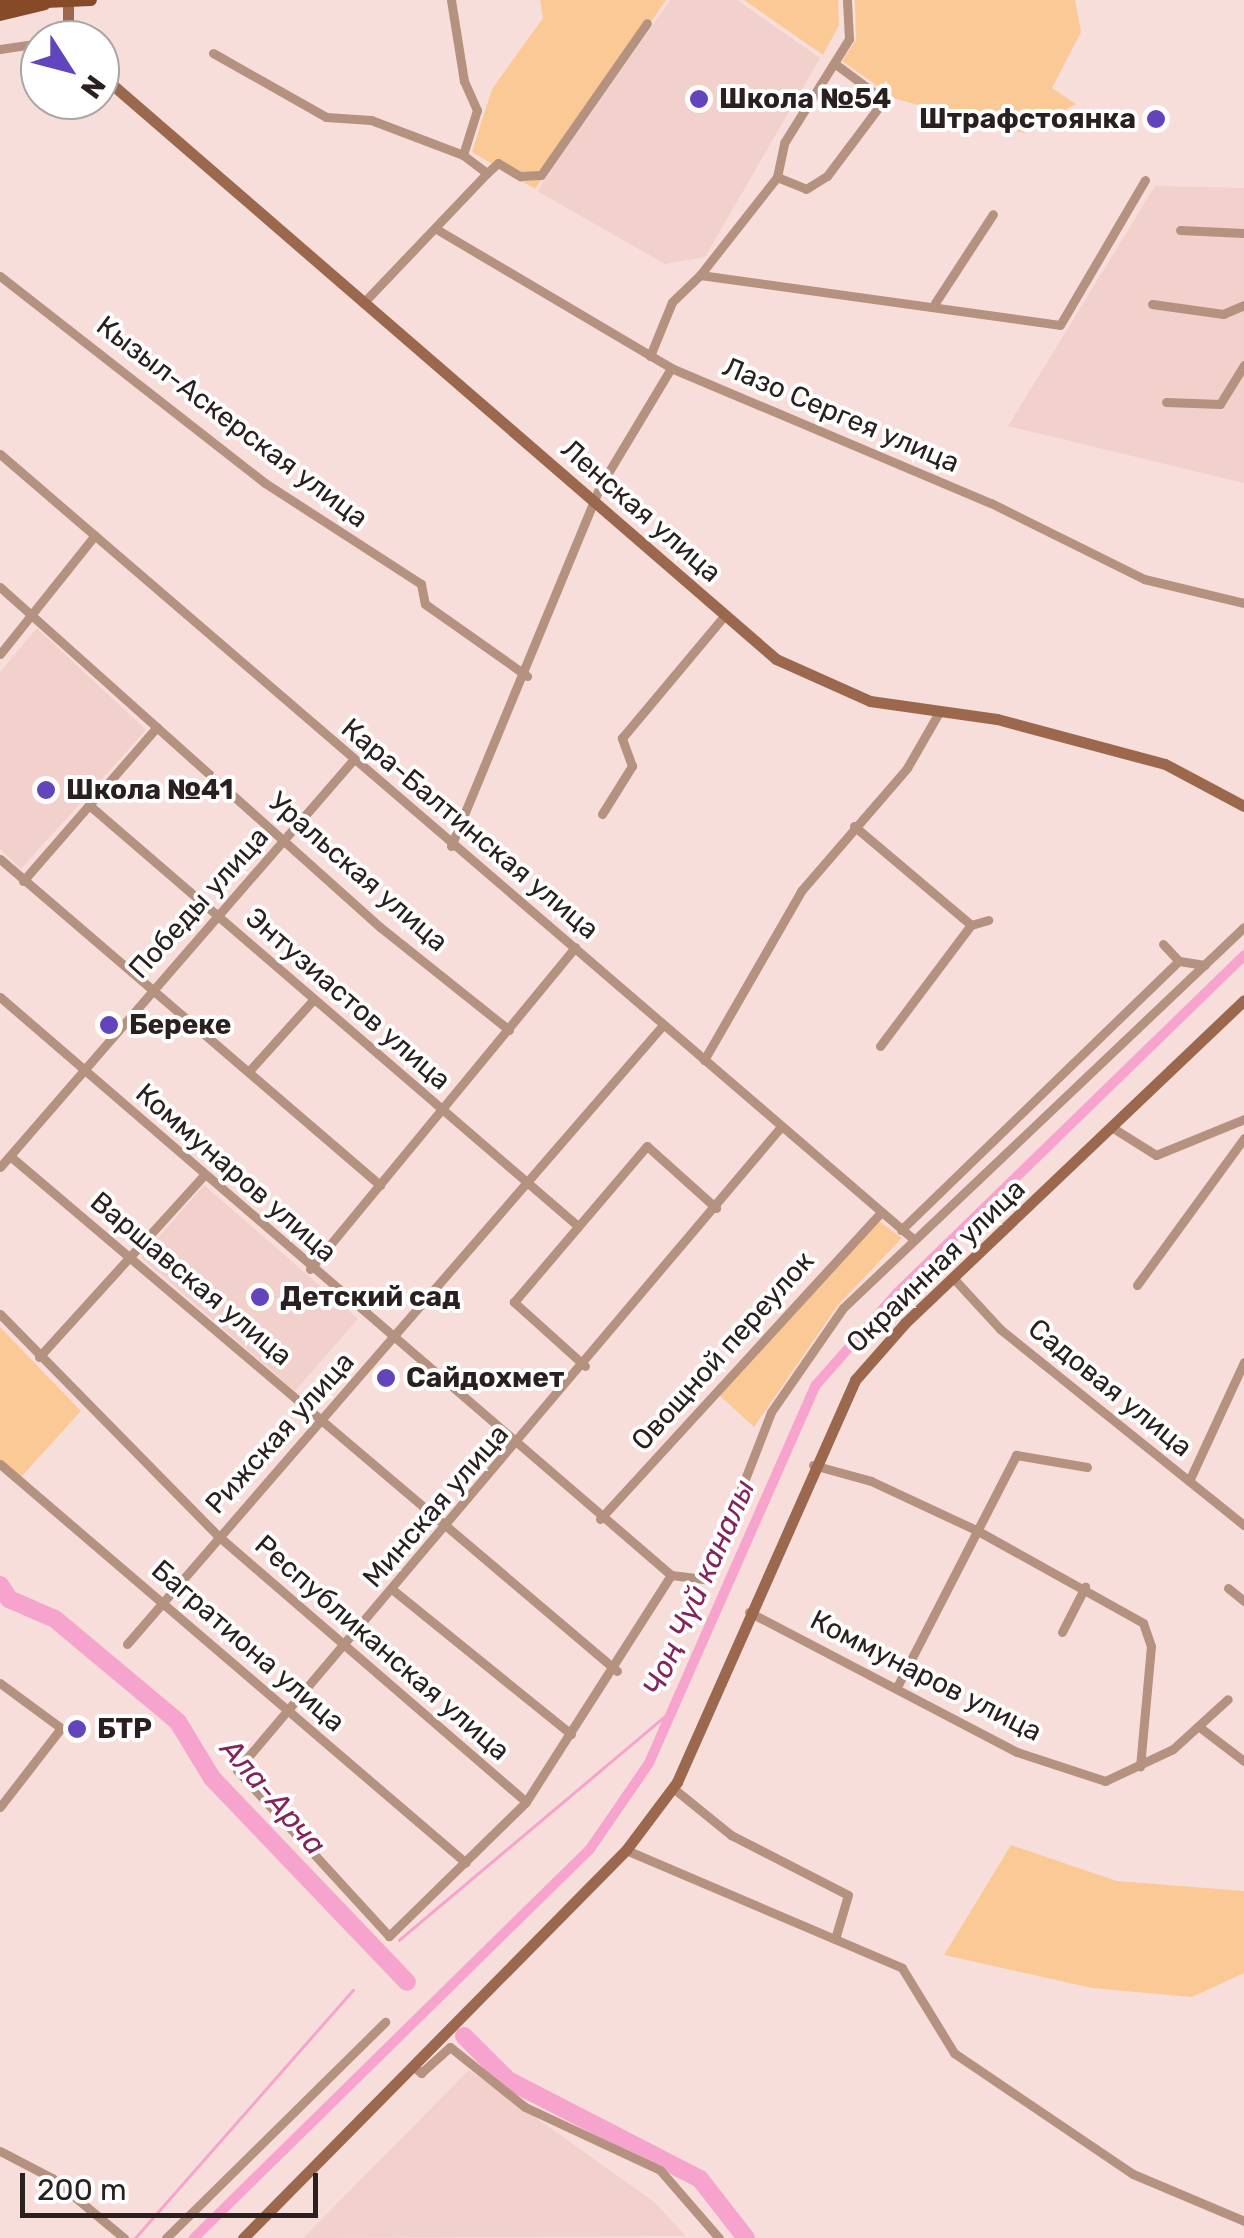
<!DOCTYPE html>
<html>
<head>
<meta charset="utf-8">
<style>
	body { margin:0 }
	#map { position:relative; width:1244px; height:2238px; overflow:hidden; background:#f8deda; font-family:Rubik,sans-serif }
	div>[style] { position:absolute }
	.built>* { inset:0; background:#f2d0cb; transform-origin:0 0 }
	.green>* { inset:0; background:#fac996 }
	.stream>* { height:2.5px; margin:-1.25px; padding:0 1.25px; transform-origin:1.25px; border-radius:1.25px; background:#f6a3cd }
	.canal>* { height:10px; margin:-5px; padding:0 5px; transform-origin:5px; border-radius:5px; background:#f6a3cd }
	.river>* { height:18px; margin:-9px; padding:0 9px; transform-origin:9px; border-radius:9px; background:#f6a3cd }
	.street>* { height:9px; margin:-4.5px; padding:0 4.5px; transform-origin:4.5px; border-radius:4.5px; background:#b5917f }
	.secondary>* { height:11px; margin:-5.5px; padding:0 5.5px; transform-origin:5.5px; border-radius:5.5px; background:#9b684e }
	.primary>* { height:12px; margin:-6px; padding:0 6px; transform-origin:6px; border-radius:6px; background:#874a29 }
	.dots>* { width:28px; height:28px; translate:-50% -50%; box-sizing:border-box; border:5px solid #fff; border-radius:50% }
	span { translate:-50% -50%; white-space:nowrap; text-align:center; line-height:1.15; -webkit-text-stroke:8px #fff; paint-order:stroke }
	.poi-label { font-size:28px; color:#29201f; font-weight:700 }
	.left { translate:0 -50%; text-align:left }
	.right { translate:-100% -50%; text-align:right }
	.street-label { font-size:28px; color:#29201f }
	.water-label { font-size:30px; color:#83245c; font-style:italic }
	.north { position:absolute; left:20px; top:20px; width:100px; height:100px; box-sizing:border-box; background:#fff; border:2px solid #a9a6a5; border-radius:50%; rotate:126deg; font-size:28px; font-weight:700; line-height:40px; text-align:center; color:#29201f }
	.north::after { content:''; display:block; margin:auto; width:35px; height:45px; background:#6245bd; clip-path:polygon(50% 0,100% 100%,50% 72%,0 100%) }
	.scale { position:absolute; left:20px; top:2173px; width:298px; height:45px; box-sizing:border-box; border:5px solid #29201f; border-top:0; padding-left:12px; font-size:30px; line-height:35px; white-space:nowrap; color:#29201f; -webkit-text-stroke:8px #fff; paint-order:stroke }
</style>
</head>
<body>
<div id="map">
	<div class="built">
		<div style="clip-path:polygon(670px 0,737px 0,820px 58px,705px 257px,665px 264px,537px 191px)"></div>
		<div style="clip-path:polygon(1155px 186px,1244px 188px,1244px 483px,1008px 426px)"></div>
		<div style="clip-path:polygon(37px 628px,146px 730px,21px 869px,0 849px,0 672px)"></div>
		<div style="left:204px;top:1185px;width:204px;height:96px;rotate:41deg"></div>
		<div style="clip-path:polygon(469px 2070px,653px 2201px,686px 2236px,303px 2238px)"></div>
	</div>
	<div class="green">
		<div style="clip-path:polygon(540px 0,666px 0,535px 189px,472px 152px,492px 89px,543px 18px)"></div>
		<div style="clip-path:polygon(744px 0,838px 0,839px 25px,823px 55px)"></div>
		<div style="clip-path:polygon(855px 0,1075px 0,1081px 32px,1052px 88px,1076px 104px,1024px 133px,896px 99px,842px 61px,856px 40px)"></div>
		<div style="clip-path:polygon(879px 1221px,902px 1238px,838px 1305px,754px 1427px,719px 1395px)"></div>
		<div style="clip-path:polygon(0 1327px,81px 1411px,20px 1478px,0 1460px)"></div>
		<div style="clip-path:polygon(1011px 1845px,1117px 1881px,1244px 1891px,1244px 1973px,1192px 1997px,1092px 1988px,944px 1955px)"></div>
	</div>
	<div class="stream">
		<div style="left:399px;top:1940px;width:354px;rotate:-40.1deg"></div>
		<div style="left:135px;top:2238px;width:330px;rotate:-48.7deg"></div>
	</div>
	<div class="canal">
		<div style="left:194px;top:2238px;width:555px;rotate:-44.49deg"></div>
		<div style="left:590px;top:1849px;width:104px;rotate:-55.5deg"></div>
		<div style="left:649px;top:1763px;width:413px;rotate:-66.2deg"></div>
		<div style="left:816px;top:1385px;width:123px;rotate:-48.6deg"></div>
		<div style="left:897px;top:1293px;width:484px;rotate:-44.2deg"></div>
	</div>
	<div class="river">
		<div style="left:0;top:1585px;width:17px;rotate:57deg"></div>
		<div style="left:9px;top:1599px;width:50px;rotate:23.5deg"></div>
		<div style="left:55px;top:1619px;width:160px;rotate:39.9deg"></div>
		<div style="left:178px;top:1722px;width:66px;rotate:58.7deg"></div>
		<div style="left:212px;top:1778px;width:282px;rotate:46.3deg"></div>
		<div style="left:464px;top:2036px;width:62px;rotate:45deg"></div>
		<div style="left:508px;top:2080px;width:216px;rotate:27.3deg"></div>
		<div style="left:700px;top:2179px;width:75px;rotate:52.1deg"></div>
	</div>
	<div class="street">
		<div style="left:451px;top:0;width:82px;rotate:80.9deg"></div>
		<div style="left:464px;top:81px;width:32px;rotate:66deg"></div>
		<div style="left:477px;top:110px;width:47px;rotate:107.3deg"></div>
		<div style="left:0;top:49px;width:40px;rotate:-8.5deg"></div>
		<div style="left:213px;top:53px;width:130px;rotate:29.5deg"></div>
		<div style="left:326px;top:117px;width:45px;rotate:3.8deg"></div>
		<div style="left:371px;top:120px;width:98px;rotate:20.8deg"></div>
		<div style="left:463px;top:155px;width:30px;rotate:37deg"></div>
		<div style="left:487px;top:173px;width:177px;rotate:133.6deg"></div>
		<div style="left:487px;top:173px;width:15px;rotate:-42deg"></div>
		<div style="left:498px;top:163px;width:26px;rotate:31deg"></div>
		<div style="left:520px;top:176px;width:21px;rotate:-3deg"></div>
		<div style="left:541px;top:175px;width:185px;rotate:-55.1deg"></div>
		<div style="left:777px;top:177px;width:31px;rotate:22deg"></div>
		<div style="left:806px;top:189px;width:25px;rotate:-32deg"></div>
		<div style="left:827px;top:176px;width:95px;rotate:-53.1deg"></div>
		<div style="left:884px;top:100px;width:62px;rotate:-143.5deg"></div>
		<div style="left:438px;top:230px;width:271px;rotate:30.6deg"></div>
		<div style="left:671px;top:368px;width:347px;rotate:22.9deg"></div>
		<div style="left:991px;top:503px;width:171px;rotate:26.4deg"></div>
		<div style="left:1144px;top:579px;width:103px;rotate:13.5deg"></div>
		<div style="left:1180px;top:230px;width:64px;rotate:2.7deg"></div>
		<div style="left:700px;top:275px;width:125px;rotate:-51.8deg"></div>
		<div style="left:777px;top:177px;width:35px;rotate:-78deg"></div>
		<div style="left:784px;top:143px;width:123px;rotate:-58deg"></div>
		<div style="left:849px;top:39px;width:39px;rotate:-93deg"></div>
		<div style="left:0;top:276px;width:336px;rotate:38deg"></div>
		<div style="left:265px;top:483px;width:186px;rotate:32.9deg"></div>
		<div style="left:421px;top:584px;width:20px;rotate:79deg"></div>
		<div style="left:425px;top:604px;width:125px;rotate:35.2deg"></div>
		<div style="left:935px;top:303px;width:106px;rotate:-56.9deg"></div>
		<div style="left:1152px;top:304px;width:72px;rotate:8deg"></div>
		<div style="left:1223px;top:314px;width:23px;rotate:-23deg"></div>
		<div style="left:650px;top:356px;width:58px;rotate:-67.8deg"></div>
		<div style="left:672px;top:302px;width:39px;rotate:-44deg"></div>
		<div style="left:700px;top:275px;width:363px;rotate:7.9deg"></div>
		<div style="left:1060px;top:325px;width:168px;rotate:-59.6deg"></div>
		<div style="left:1166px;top:402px;width:54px;rotate:2.1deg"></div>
		<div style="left:1220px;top:404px;width:46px;rotate:-58.4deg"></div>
		<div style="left:0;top:454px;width:1201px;rotate:40.68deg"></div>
		<div style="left:0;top:587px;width:510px;rotate:41.82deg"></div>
		<div style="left:380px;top:927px;width:165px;rotate:38.6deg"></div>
		<div style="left:0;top:654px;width:152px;rotate:-51.4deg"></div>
		<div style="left:89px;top:805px;width:645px;rotate:40.73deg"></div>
		<div style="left:602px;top:814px;width:57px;rotate:-58deg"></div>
		<div style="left:632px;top:766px;width:30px;rotate:-110deg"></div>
		<div style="left:622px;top:738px;width:158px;rotate:-50.1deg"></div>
		<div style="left:854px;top:826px;width:153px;rotate:40.2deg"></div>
		<div style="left:451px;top:846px;width:387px;rotate:-67.5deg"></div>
		<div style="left:599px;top:488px;width:140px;rotate:-59deg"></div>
		<div style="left:0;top:859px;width:501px;rotate:40.63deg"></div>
		<div style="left:23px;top:881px;width:204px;rotate:-49deg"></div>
		<div style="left:1163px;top:944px;width:23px;rotate:47deg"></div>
		<div style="left:1179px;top:961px;width:26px;rotate:9deg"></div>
		<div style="left:0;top:997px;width:886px;rotate:40.74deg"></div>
		<div style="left:880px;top:1046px;width:151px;rotate:-53.1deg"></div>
		<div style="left:971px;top:925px;width:18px;rotate:-16deg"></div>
		<div style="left:704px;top:1060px;width:195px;rotate:-60.1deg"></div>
		<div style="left:801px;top:891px;width:162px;rotate:-49.2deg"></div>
		<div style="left:907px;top:768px;width:62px;rotate:-60.1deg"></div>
		<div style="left:250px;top:1070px;width:94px;rotate:-48deg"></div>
		<div style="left:1113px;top:1128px;width:51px;rotate:32.1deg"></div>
		<div style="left:1156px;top:1155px;width:95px;rotate:-22.2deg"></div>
		<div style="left:10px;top:1156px;width:796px;rotate:40.31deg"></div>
		<div style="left:0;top:1167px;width:539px;rotate:-49.06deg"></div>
		<div style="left:901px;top:1230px;width:387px;rotate:-44.1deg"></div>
		<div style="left:310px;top:1269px;width:417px;rotate:-50.5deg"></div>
		<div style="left:955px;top:1280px;width:67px;rotate:47.4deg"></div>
		<div style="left:1000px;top:1329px;width:313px;rotate:38.8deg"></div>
		<div style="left:1137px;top:1285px;width:182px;rotate:-53.9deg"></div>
		<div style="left:0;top:1314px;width:310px;rotate:45.5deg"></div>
		<div style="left:217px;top:1535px;width:408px;rotate:40.8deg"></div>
		<div style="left:39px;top:1357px;width:244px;rotate:-47.8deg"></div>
		<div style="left:585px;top:1366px;width:96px;rotate:-138deg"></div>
		<div style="left:514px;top:1302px;width:205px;rotate:-49.6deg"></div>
		<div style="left:647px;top:1146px;width:93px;rotate:41.9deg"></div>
		<div style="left:0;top:1464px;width:613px;rotate:40.57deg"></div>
		<div style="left:813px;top:1465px;width:60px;rotate:15.4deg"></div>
		<div style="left:871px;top:1481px;width:118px;rotate:25deg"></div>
		<div style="left:978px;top:1531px;width:189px;rotate:29.1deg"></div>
		<div style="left:1143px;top:1623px;width:24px;rotate:71deg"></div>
		<div style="left:1151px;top:1646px;width:121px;rotate:95.2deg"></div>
		<div style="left:1189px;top:1481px;width:131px;rotate:-65.2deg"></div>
		<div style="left:600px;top:1519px;width:415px;rotate:-47.5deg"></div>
		<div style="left:671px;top:1575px;width:269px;rotate:122.6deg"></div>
		<div style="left:526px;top:1802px;width:192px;rotate:135.6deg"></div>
		<div style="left:389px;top:1936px;width:225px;rotate:-132.5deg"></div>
		<div style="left:237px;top:1770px;width:841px;rotate:-49.78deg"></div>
		<div style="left:671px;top:1575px;width:35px;rotate:7deg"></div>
		<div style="left:706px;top:1579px;width:179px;rotate:-68.7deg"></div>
		<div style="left:771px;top:1412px;width:126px;rotate:-55.3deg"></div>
		<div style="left:843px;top:1308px;width:553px;rotate:-43.53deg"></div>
		<div style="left:1228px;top:1588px;width:21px;rotate:39deg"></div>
		<div style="left:393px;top:1590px;width:229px;rotate:39deg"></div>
		<div style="left:749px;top:1612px;width:302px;rotate:27.6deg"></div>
		<div style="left:1017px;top:1752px;width:93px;rotate:18.2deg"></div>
		<div style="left:1105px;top:1781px;width:75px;rotate:-25.2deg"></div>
		<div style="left:1173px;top:1749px;width:74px;rotate:-42.3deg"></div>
		<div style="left:1062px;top:1632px;width:51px;rotate:-62.9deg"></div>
		<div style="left:127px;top:1644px;width:819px;rotate:-49.11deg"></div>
		<div style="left:0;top:1683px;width:76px;rotate:36.4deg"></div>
		<div style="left:61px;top:1728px;width:100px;rotate:127.7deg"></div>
		<div style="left:898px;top:1685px;width:259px;rotate:-62.8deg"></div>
		<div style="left:1016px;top:1455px;width:72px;rotate:9.6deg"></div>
		<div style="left:1202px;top:1729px;width:53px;rotate:37.3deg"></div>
		<div style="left:673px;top:1788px;width:75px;rotate:39deg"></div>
		<div style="left:731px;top:1835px;width:131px;rotate:27.1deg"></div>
		<div style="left:848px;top:1895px;width:46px;rotate:106.5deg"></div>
		<div style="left:626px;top:1850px;width:300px;rotate:23.1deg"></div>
		<div style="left:902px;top:1968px;width:100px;rotate:58.5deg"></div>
		<div style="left:954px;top:2053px;width:216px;rotate:34.1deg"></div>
		<div style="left:1133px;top:2174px;width:121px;rotate:22.9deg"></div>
		<div style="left:413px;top:2066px;width:11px;rotate:41deg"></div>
		<div style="left:421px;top:2073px;width:39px;rotate:-42deg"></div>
		<div style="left:450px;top:2047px;width:96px;rotate:38.7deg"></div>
		<div style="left:525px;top:2107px;width:149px;rotate:25deg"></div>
		<div style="left:660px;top:2170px;width:90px;rotate:49.1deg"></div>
		<div style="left:0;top:2151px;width:59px;rotate:27.4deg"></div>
		<div style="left:52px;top:2178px;width:94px;rotate:39.8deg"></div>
		<div style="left:166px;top:2238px;width:308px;rotate:-44.6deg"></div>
	</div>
	<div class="secondary">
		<div style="left:68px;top:40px;width:38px;rotate:-90deg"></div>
		<div style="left:100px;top:74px;width:894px;rotate:40.87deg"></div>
		<div style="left:776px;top:659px;width:103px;rotate:24.1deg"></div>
		<div style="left:870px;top:701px;width:128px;rotate:8.1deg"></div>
		<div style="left:997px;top:719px;width:174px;rotate:15deg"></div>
		<div style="left:1165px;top:764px;width:89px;rotate:28deg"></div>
		<div style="left:243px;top:2238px;width:545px;rotate:-45.37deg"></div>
		<div style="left:626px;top:1850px;width:85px;rotate:-53.1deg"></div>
		<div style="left:677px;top:1782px;width:440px;rotate:-66.1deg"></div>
		<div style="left:855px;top:1380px;width:76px;rotate:-48.7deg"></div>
		<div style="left:905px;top:1323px;width:468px;rotate:-43.6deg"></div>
	</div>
	<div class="primary">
		<div style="left:0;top:4px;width:91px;rotate:-2.5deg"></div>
		<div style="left:0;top:15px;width:46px;rotate:-13.7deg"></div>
	</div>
	<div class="dots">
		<div style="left:699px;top:99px;background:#6245bd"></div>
		<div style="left:1156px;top:119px;background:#6245bd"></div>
		<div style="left:46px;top:790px;background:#6245bd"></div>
		<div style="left:109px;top:1025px;background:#6245bd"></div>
		<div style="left:260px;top:1297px;background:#6245bd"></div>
		<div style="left:386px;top:1378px;background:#6245bd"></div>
		<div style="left:77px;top:1729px;background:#6245bd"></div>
	</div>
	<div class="poi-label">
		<span class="left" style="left:719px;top:99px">Школа №54</span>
		<span class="right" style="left:1136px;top:119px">Штрафстоянка</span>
		<span class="left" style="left:66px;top:790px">Школа №41</span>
		<span class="left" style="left:129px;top:1025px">Береке</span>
		<span class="left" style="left:280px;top:1297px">Детский сад</span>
		<span class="left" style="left:406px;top:1378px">Сайдохмет</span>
		<span class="left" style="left:97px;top:1729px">БТР</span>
	</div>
	<div class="street-label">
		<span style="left:841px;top:415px;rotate:23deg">Лазо Сергея улица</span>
		<span style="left:232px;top:422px;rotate:37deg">Кызыл-Аскерская улица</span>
		<span style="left:641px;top:511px;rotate:41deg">Ленская улица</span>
		<span style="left:470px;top:829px;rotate:40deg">Кара-Балтинская улица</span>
		<span style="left:358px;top:872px;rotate:41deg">Уральская улица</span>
		<span style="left:199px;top:903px;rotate:-48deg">Победы улица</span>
		<span style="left:348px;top:999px;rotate:41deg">Энтузиастов улица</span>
		<span style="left:236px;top:1173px;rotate:41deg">Коммунаров улица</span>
		<span style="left:936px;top:1266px;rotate:-44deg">Окраинная улица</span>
		<span style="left:191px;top:1279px;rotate:40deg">Варшавская улица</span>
		<span style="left:723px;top:1351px;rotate:-48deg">Овощной переулок</span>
		<span style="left:1110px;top:1388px;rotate:39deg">Садовая улица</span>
		<span style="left:280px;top:1433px;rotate:-48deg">Рижская улица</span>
		<span style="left:436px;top:1506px;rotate:-49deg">Минская улица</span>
		<span style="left:248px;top:1646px;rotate:41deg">Багратиона улица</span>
		<span style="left:382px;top:1648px;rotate:41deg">Республиканская улица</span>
		<span style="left:926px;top:1676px;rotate:27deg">Коммунаров улица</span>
	</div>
	<div class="water-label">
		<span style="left:699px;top:1588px;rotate:-66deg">Чоң Чүй каналы</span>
		<span style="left:273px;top:1797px;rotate:49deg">Ала-Арча</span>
	</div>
	<div class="north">N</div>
	<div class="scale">200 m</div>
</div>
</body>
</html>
